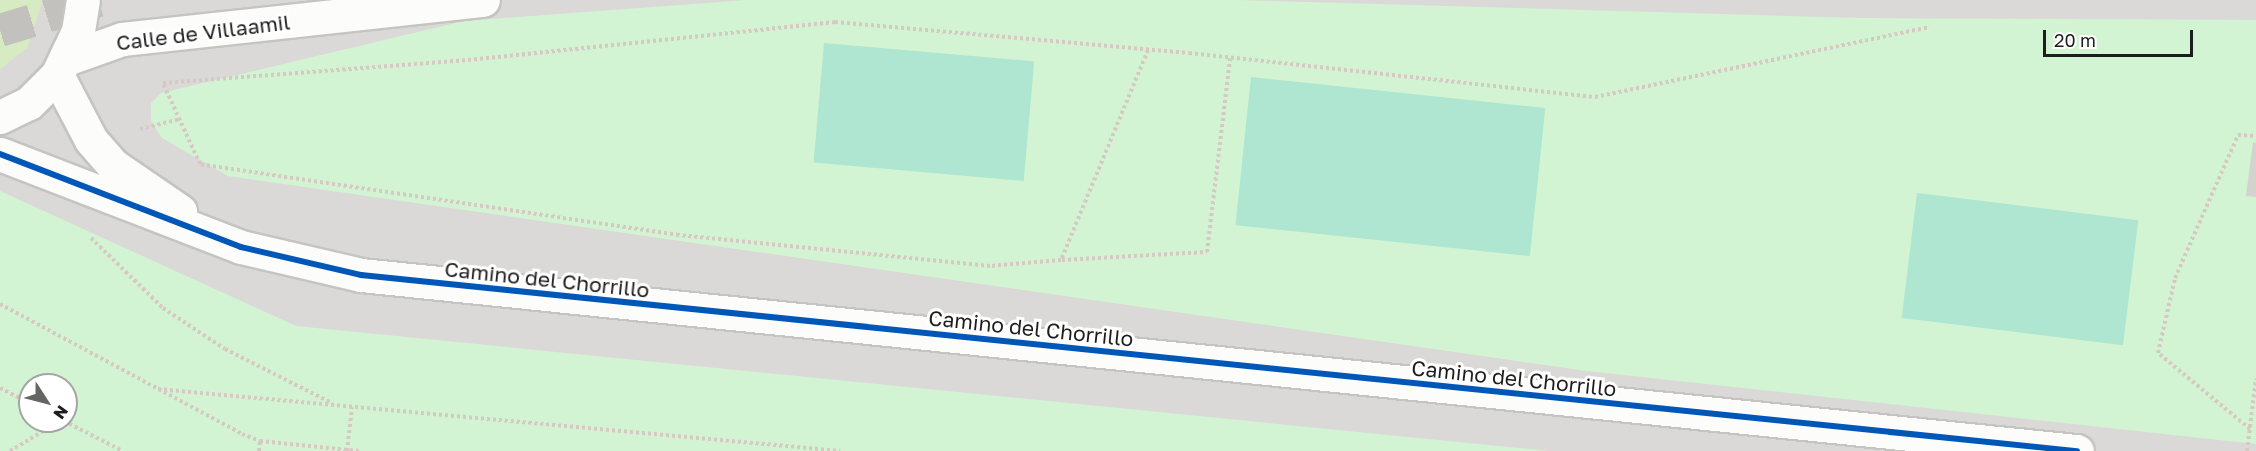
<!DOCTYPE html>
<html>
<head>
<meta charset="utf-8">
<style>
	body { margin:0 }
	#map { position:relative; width:2256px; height:451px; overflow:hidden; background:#eceae5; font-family:"Golos Text",sans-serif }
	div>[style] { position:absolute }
	.residential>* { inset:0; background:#dbd9d7 }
	.grass>* { inset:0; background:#d6ebc2 }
	.park>* { inset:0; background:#d2f4d3 }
	.pitch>* { inset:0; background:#aee6d1; transform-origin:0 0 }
	.building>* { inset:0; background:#d4d2ce }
	.secondary-tunnel>* { height:33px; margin-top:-16.5px; transform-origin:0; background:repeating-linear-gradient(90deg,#c3c1bd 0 33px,transparent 0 49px) }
	.path>* { height:4px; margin-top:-2px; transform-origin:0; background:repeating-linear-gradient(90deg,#d7c8c4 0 3px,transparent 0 6px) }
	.roads { filter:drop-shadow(2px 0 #c4c4c1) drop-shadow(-2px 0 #c4c4c1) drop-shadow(0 2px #c4c4c1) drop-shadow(0 -2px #c4c4c1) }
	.street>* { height:33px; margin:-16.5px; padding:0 16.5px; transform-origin:16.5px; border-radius:16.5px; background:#fcfcfb }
	.cycleway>* { height:6px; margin:-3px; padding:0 3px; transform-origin:3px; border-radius:3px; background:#0057b8 }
	span { translate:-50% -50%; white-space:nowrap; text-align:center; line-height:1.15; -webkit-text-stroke:6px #fff; paint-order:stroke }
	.street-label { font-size:21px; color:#1d1d1d }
	.north { position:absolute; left:18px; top:373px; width:60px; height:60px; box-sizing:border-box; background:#fff; border:2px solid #a5a5a5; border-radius:50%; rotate:126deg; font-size:16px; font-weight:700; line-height:24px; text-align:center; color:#1d1d1d }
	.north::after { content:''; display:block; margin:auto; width:21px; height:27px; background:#656563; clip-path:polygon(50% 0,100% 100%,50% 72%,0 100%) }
	.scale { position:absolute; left:2043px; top:30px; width:150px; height:27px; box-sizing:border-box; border:3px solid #1d1d1d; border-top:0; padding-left:8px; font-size:18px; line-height:21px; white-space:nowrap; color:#1d1d1d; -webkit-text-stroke:4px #fff; paint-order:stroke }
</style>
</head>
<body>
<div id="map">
	<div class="residential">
		<div style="clip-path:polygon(evenodd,0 0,2256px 0,2256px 451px,0 451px,0 0,30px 385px,66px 385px,66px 421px,30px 421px,30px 385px)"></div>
	</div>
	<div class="grass">
		<div style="clip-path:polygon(0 0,43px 0,27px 48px,0 69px)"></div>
	</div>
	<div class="park">
		<div style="clip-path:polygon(747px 0,1237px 0,1860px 18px,2256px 20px,2256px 444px,1587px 371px,228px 176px,162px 138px,151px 121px,151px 103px,161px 93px,464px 21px)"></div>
		<div style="clip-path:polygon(evenodd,0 191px,296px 326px,1549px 451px,0 451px,0 191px,30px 385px,66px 385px,66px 421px,30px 421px,30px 385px)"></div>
	</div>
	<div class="pitch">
		<div style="left:824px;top:43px;width:211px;height:120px;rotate:5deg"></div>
		<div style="left:1251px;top:77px;width:296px;height:149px;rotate:6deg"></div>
		<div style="left:1917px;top:193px;width:223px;height:126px;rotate:7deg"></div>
	</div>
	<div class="building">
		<div style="clip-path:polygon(2253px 142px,2256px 143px,2256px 197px,2246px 196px)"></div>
	</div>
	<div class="secondary-tunnel">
		<div style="left:0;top:30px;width:103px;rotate:-16.9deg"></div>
	</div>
	<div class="path">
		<div style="left:1148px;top:50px;width:227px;rotate:112.5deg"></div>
		<div style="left:1061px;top:260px;width:71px;rotate:175.2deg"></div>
		<div style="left:990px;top:266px;width:313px;rotate:-174.3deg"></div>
		<div style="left:679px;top:235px;width:484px;rotate:-171.6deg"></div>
		<div style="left:200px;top:164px;width:89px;rotate:-114.6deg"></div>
		<div style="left:163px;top:83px;width:306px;rotate:-4.3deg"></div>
		<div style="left:468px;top:60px;width:369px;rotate:-5.9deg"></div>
		<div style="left:835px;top:22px;width:355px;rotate:5deg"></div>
		<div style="left:1189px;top:53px;width:408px;rotate:6.2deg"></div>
		<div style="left:1595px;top:97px;width:342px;rotate:-11.8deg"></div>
		<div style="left:140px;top:129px;width:41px;rotate:-14deg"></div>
		<div style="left:91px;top:238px;width:100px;rotate:44.2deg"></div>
		<div style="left:163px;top:308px;width:74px;rotate:33.5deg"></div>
		<div style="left:225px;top:349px;width:120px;rotate:26.8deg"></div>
		<div style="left:1062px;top:260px;width:145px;rotate:-3.2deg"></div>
		<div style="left:1207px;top:252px;width:195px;rotate:-83.2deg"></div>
		<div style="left:0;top:304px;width:275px;rotate:28.2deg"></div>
		<div style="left:242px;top:434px;width:19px;rotate:21deg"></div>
		<div style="left:260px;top:441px;width:99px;rotate:5.8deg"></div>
		<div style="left:0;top:388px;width:34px;rotate:27deg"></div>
		<div style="left:158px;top:389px;width:685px;rotate:5.19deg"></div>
		<div style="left:64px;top:421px;width:66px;rotate:27deg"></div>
		<div style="left:2250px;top:429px;width:119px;rotate:-140.4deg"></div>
		<div style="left:2158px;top:353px;width:77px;rotate:-77.2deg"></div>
		<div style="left:2175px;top:278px;width:156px;rotate:-66.2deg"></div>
		<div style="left:2238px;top:135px;width:18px;rotate:3deg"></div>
		<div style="left:10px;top:451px;width:58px;rotate:-31deg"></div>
		<div style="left:259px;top:451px;width:10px;rotate:-84deg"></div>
		<div style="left:347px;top:451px;width:44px;rotate:-83.5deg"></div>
		<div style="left:2247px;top:451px;width:73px;rotate:-82.9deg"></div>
	</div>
	<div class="roads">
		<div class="street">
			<div style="left:69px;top:58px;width:56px;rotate:-19.7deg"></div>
			<div style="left:122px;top:39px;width:363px;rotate:-6.2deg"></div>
			<div style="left:57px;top:75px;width:73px;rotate:62.4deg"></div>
			<div style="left:91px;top:140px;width:35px;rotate:49deg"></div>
			<div style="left:114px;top:166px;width:80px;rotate:34.3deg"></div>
			<div style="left:0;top:117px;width:32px;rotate:-26deg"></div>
			<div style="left:29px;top:103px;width:40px;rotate:-45deg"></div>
			<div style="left:57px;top:75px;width:49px;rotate:-64.5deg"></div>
			<div style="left:78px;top:31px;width:31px;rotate:-81deg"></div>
			<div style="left:0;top:154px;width:258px;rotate:21.1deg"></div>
			<div style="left:241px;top:247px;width:123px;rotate:13.1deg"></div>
			<div style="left:361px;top:275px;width:1725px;rotate:5.86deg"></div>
		</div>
	</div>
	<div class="cycleway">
		<div style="left:0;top:154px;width:258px;rotate:21.1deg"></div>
		<div style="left:241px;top:247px;width:123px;rotate:13.1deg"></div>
		<div style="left:361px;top:275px;width:1725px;rotate:5.86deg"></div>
	</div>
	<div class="street-label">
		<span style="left:203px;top:32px;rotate:-7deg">Calle de Villaamil</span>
		<span style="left:547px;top:279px;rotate:6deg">Camino del Chorrillo</span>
		<span style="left:1031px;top:328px;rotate:6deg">Camino del Chorrillo</span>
		<span style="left:1514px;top:378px;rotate:6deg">Camino del Chorrillo</span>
	</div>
	<div class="north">N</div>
	<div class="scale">20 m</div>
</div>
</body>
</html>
